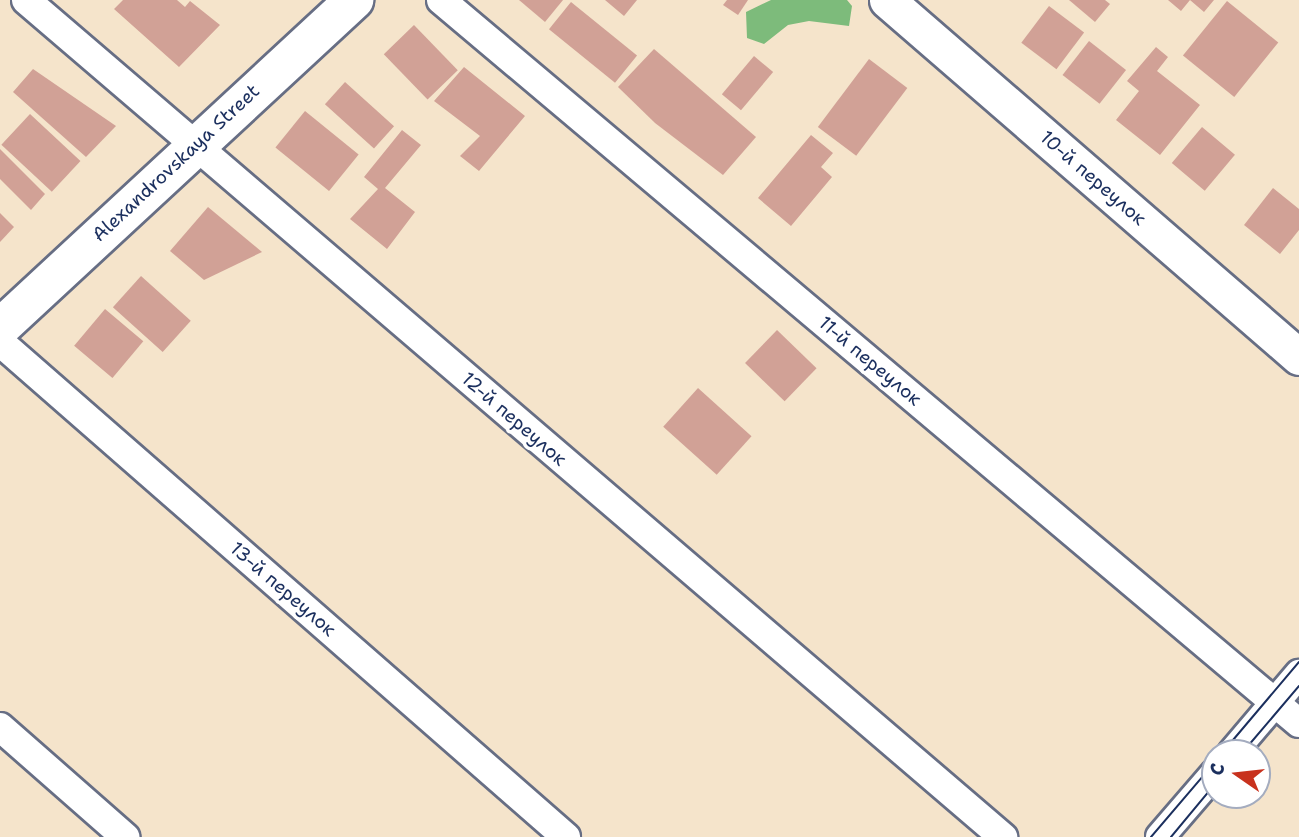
<!DOCTYPE html>
<html>
<head>
<meta charset="utf-8">
<style>
	body { margin:0 }
	#map { position:relative; width:1299px; height:837px; overflow:hidden; background:#f5e4cb; font-family:"Shantell Sans",sans-serif }
	div>[style] { position:absolute }
	.forest>* { inset:0; background:#7dbb7b }
	.building>* { inset:0; background:#d1a196; transform-origin:0 0 }
	.roads { filter:drop-shadow(2px 0 #676e84) drop-shadow(-2px 0 #676e84) drop-shadow(0 2px #676e84) drop-shadow(0 -2px #676e84) }
	.minor>* { height:28px; margin:-14px; padding:0 14px; transform-origin:14px; border-radius:14px; background:#fff }
	.tertiary>* { height:35px; margin:-17.5px; padding:0 17.5px; transform-origin:17.5px; border-radius:17.5px; background:#fff }
	.secondary>* { height:38px; margin:-19px; padding:0 19px; transform-origin:19px; border-radius:19px; background:#fff }
	.tram>* { height:2px; margin:-1px; padding:0 1px; transform-origin:1px; border-radius:1px; background:#1b2f5e }
	span { translate:-50% -50%; white-space:nowrap; text-align:center; line-height:1.15; -webkit-text-stroke:7px #fff; paint-order:stroke }
	.street-label { font-size:19px; color:#1b2f5e }
	.north { position:absolute; left:1201px; top:739px; width:70px; height:70px; box-sizing:border-box; background:#fff; border:2px solid #a4acbf; border-radius:50%; rotate:284deg; font-size:19px; font-weight:700; line-height:28px; text-align:center; color:#1b2f5e }
	.north::after { content:''; display:block; margin:auto; width:24px; height:32px; background:#c8321e; clip-path:polygon(50% 0,100% 100%,50% 72%,0 100%) }
</style>
</head>
<body>
<div id="map">
	<div class="forest">
		<div style="clip-path:polygon(771px 0,847px 0,852px 6px,849px 26px,809px 21px,788px 25px,764px 44px,747px 38px,746px 12px)"></div>
	</div>
	<div class="building">
		<div style="clip-path:polygon(123px 0,177px 0,185px 7px,190px 1px,220px 25px,179px 67px,114px 9px)"></div>
		<div style="clip-path:polygon(519px 0,563px 0,545px 22px)"></div>
		<div style="clip-path:polygon(605px 0,637px 0,624px 16px)"></div>
		<div style="clip-path:polygon(727px 0,748px 0,738px 15px,723px 5px)"></div>
		<div style="clip-path:polygon(1069px 0,1105px 0,1110px 4px,1095px 22px)"></div>
		<div style="clip-path:polygon(1168px 0,1214px 0,1204px 12px,1190px 0,1181px 11px)"></div>
		<div style="left:1227px;top:1px;width:66px;height:70px;rotate:39deg"></div>
		<div style="left:571px;top:2px;width:85px;height:35px;rotate:39deg"></div>
		<div style="left:1049px;top:6px;width:44px;height:46px;rotate:37deg"></div>
		<div style="left:414px;top:25px;width:63px;height:42px;rotate:46deg"></div>
		<div style="left:1089px;top:41px;width:47px;height:43px;rotate:38deg"></div>
		<div style="clip-path:polygon(1156px 47px,1168px 57px,1157px 71px,1200px 105px,1160px 155px,1116px 120px,1139px 91px,1127px 81px)"></div>
		<div style="clip-path:polygon(654px 49px,756px 137px,723px 175px,655px 123px,618px 87px)"></div>
		<div style="left:754px;top:56px;width:25px;height:50px;rotate:40deg"></div>
		<div style="left:869px;top:59px;width:48px;height:85px;rotate:37deg"></div>
		<div style="clip-path:polygon(464px 67px,525px 116px,479px 171px,460px 156px,480px 136px,434px 101px)"></div>
		<div style="clip-path:polygon(33px 69px,116px 126px,86px 157px,13px 92px)"></div>
		<div style="left:345px;top:82px;width:66px;height:30px;rotate:42deg"></div>
		<div style="left:305px;top:111px;width:69px;height:47px;rotate:39deg"></div>
		<div style="left:30px;top:114px;width:69px;height:42px;rotate:43deg"></div>
		<div style="left:1202px;top:127px;width:43px;height:47px;rotate:40deg"></div>
		<div style="clip-path:polygon(402px 130px,421px 145px,385px 188px,415px 212px,387px 249px,350px 219px,378px 189px,364px 177px)"></div>
		<div style="clip-path:polygon(811px 135px,833px 153px,821px 167px,832px 177px,791px 226px,758px 198px)"></div>
		<div style="clip-path:polygon(0 149px,45px 194px,31px 210px,0 179px)"></div>
		<div style="clip-path:polygon(1273px 188px,1299px 209px,1299px 230px,1280px 254px,1244px 225px)"></div>
		<div style="clip-path:polygon(208px 207px,262px 252px,204px 280px,170px 251px)"></div>
		<div style="clip-path:polygon(0 213px,14px 227px,0 242px)"></div>
		<div style="left:141px;top:276px;width:67px;height:42px;rotate:42deg"></div>
		<div style="left:105px;top:309px;width:50px;height:48px;rotate:40deg"></div>
		<div style="left:777px;top:330px;width:55px;height:46px;rotate:44deg"></div>
		<div style="left:698px;top:388px;width:72px;height:52px;rotate:42deg"></div>
	</div>
	<div class="roads">
		<div class="minor">
			<div style="left:26px;top:0;width:1287px;rotate:40.59deg"></div>
			<div style="left:441px;top:0;width:1122px;rotate:40.12deg"></div>
			<div style="left:0;top:342px;width:752px;rotate:41.17deg"></div>
			<div style="left:0;top:727px;width:167px;rotate:41.3deg"></div>
			<div style="left:1232px;top:753px;width:104px;rotate:-49.7deg"></div>
			<div style="left:1160px;top:837px;width:84px;rotate:-49.3deg"></div>
		</div>
		<div class="tertiary">
			<div style="left:887px;top:0;width:545px;rotate:40.91deg"></div>
		</div>
		<div class="secondary">
			<div style="left:0;top:328px;width:483px;rotate:-42.8deg"></div>
		</div>
	</div>
	<div class="tram">
		<div style="left:1222px;top:753px;width:119px;rotate:-49.8deg"></div>
		<div style="left:1242px;top:753px;width:88px;rotate:-49.6deg"></div>
		<div style="left:1151px;top:837px;width:99px;rotate:-49.5deg"></div>
		<div style="left:1171px;top:837px;width:69px;rotate:-50.3deg"></div>
	</div>
	<div class="street-label">
		<span style="left:176px;top:163px;rotate:-43deg">Alexandrovskaya Street</span>
		<span style="left:1093px;top:178px;rotate:41deg">10-й переулок</span>
		<span style="left:870px;top:361px;rotate:40deg">11-й переулок</span>
		<span style="left:514px;top:419px;rotate:41deg">12-й переулок</span>
		<span style="left:283px;top:589px;rotate:41deg">13-й переулок</span>
	</div>
	<div class="north">С</div>
</div>
</body>
</html>
